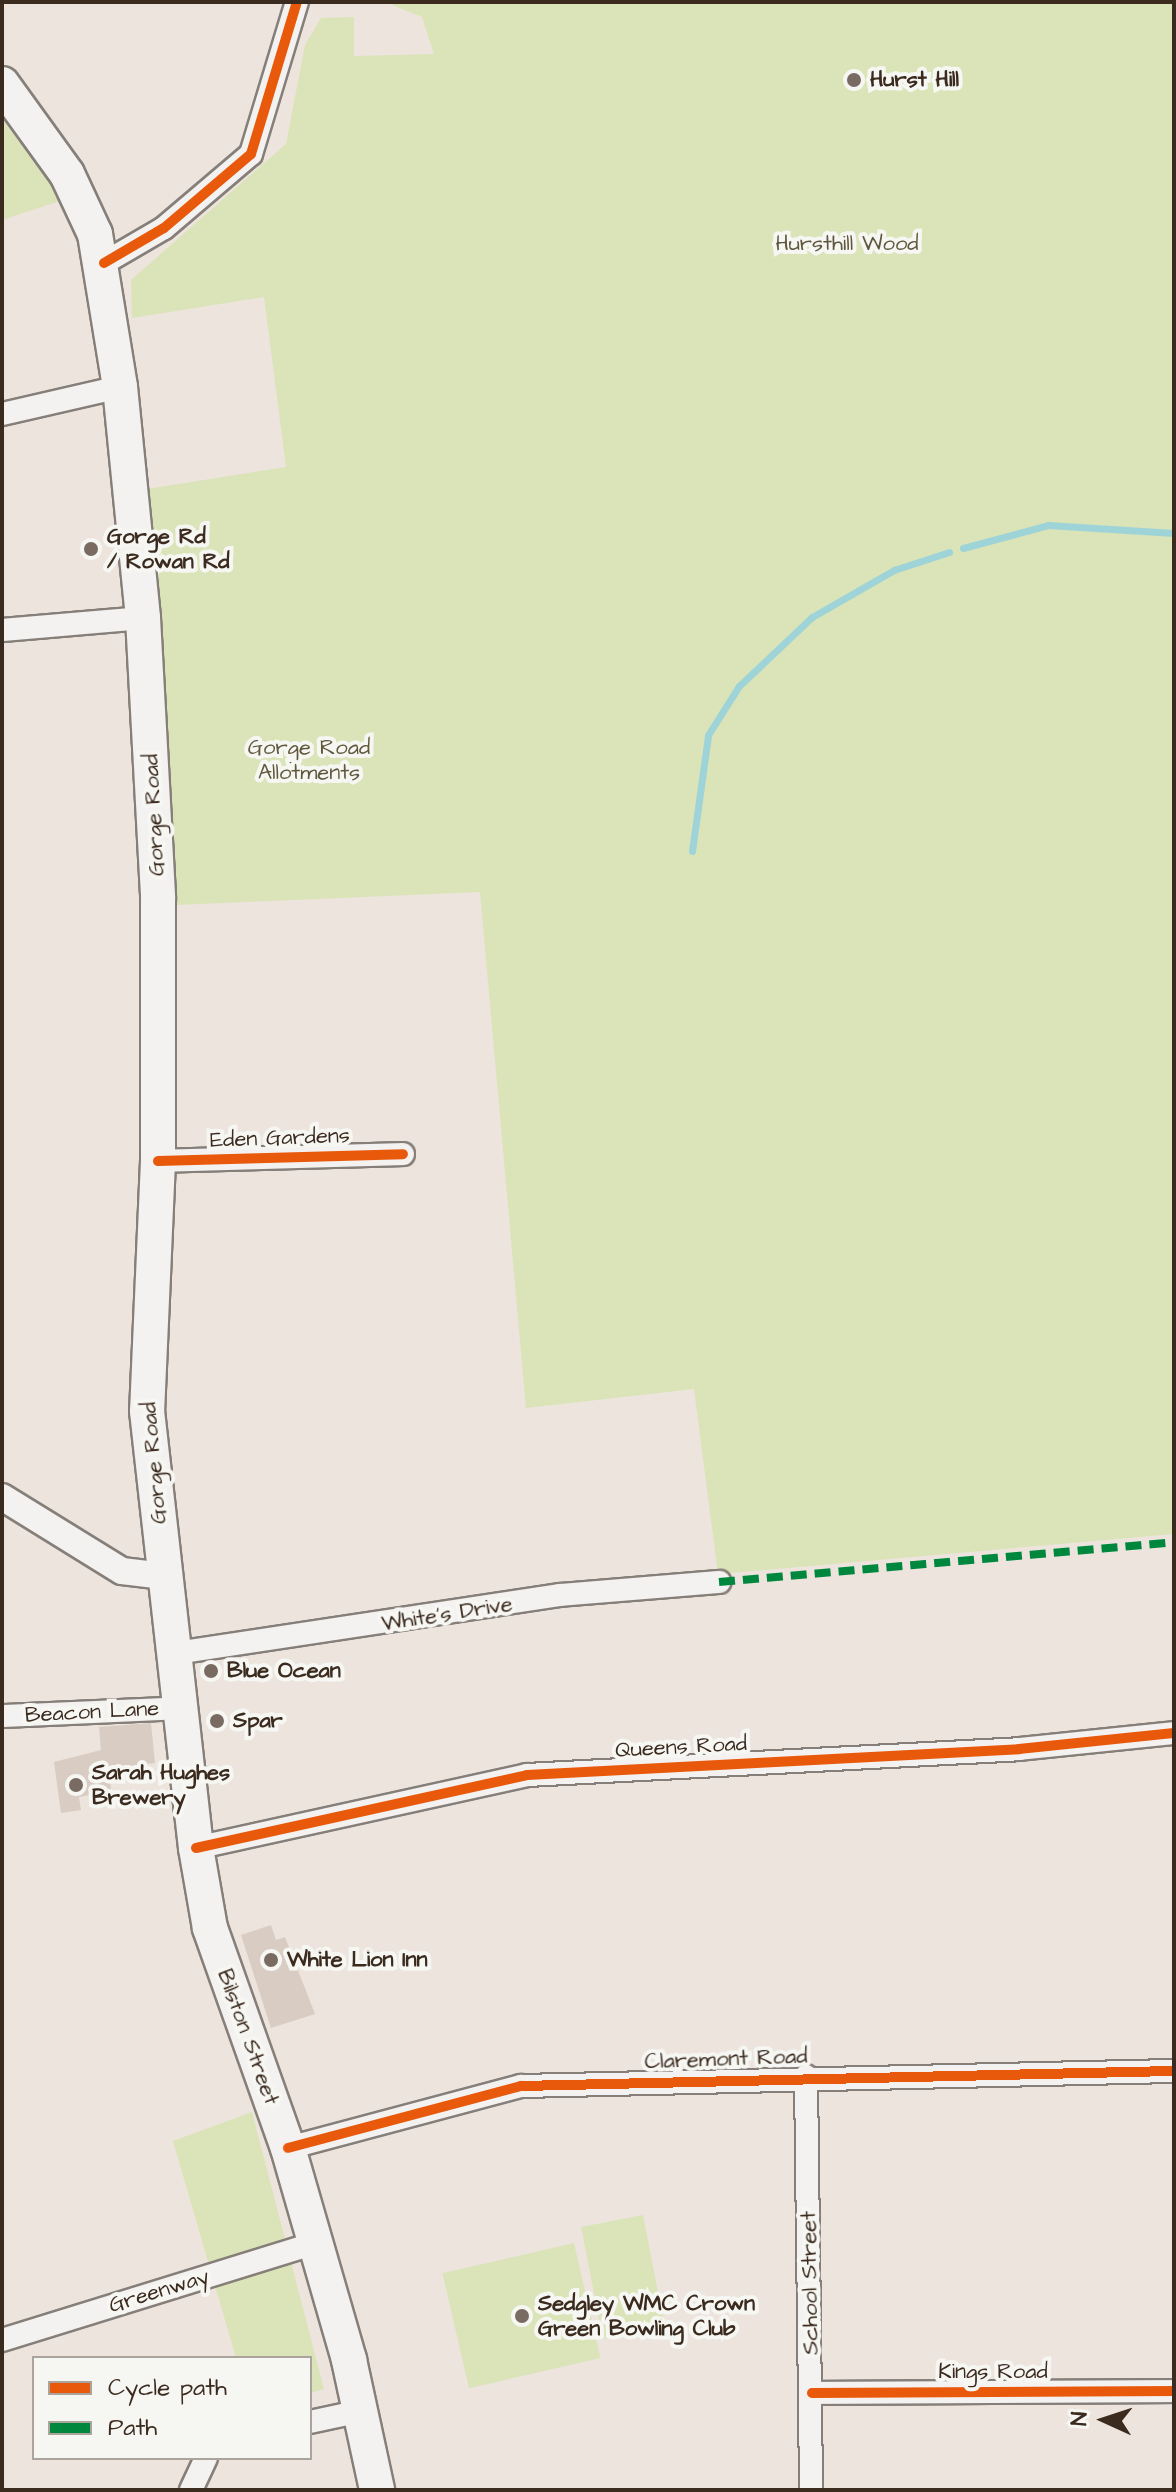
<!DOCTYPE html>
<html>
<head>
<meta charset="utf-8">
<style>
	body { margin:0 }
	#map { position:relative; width:1176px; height:2492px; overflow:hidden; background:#ece4dd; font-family:"Architects Daughter",sans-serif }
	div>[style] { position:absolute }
	.green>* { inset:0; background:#dbe4b8; transform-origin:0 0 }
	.stream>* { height:7px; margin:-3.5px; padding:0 3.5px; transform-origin:3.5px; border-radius:3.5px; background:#9ed4d7 }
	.building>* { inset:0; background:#d9ccc2 }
	.roads { filter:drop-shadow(2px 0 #867f79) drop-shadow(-2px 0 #867f79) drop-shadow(0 2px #867f79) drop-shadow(0 -2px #867f79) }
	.minor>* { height:22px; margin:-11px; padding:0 11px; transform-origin:11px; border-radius:11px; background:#f4f2f0 }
	.tertiary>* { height:26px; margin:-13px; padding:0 13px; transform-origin:13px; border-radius:13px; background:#f4f2f0 }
	.primary>* { height:34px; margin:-17px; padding:0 17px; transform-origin:17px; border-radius:17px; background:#f4f2f0 }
	.quiet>* { height:8px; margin-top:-4px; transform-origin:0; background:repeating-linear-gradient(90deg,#00873e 0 16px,transparent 0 24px) }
	.cycleway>* { height:10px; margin:-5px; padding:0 5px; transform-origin:5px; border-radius:5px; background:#e8590c }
	.dots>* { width:22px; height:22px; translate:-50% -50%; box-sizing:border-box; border:4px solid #f6f6f2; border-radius:50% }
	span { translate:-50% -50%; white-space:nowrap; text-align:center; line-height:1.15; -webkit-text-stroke:8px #f6f6f2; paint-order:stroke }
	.poi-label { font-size:22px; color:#3b2a1e; font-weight:700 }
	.left { translate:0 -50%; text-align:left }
	.park-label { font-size:22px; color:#60583d }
	.street-label { font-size:22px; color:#3b2a1e }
	.frame { position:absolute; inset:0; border:4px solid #3b2a1e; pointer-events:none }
	.legend { position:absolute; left:32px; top:2356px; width:280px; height:104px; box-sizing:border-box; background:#f6f6f2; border:2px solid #aba49d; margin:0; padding:10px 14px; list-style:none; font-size:24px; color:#3b2a1e }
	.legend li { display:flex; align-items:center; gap:16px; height:40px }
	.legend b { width:40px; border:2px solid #aba49d }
	.north { position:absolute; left:1064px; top:2380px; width:80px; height:80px; -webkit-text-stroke:6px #f6f6f2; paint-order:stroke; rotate:273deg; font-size:22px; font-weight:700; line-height:32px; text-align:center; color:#3b2a1e }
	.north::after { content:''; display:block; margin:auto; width:28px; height:36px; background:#3b2a1e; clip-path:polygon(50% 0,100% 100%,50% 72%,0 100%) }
</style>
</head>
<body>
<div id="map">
	<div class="green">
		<div style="clip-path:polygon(385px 2px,1174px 2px,1174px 1534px,718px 1574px,694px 1389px,526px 1408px,480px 892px,177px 905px,147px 489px,286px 467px,264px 297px,132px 318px,131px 280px,286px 144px,305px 45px,321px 18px,354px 17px,354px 56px,434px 54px,422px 17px)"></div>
		<div style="clip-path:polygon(2px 119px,63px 200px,2px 220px)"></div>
		<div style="clip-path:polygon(252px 2112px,324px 2389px,310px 2393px,310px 2358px,236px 2358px,173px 2141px)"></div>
		<div style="left:643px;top:2215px;width:114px;height:63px;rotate:79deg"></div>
		<div style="left:574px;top:2243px;width:118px;height:135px;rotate:77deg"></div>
	</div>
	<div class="stream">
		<div style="left:963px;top:548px;width:88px;rotate:-15.1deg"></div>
		<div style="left:1048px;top:525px;width:126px;rotate:3.6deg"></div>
		<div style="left:692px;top:851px;width:117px;rotate:-82.1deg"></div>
		<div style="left:708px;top:735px;width:58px;rotate:-57.7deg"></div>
		<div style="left:739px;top:686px;width:100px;rotate:-43.4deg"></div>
		<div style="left:812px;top:617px;width:95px;rotate:-29.8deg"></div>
		<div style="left:894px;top:570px;width:58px;rotate:-18.1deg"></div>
	</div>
	<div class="building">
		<div style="clip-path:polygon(151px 1723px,155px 1763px,109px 1768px,111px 1791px,79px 1797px,81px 1810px,61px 1813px,54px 1762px,101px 1750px,99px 1727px)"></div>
		<div style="clip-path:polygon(271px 1925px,276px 1940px,285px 1937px,315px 2014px,271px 2028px,241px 1935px)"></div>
	</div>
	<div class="roads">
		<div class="minor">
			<div style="left:104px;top:263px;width:69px;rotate:-30.3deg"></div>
			<div style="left:164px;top:228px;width:114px;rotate:-40.4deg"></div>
			<div style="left:251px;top:154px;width:159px;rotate:-73.2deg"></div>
			<div style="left:2px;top:414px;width:121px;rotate:-12.9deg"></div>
			<div style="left:2px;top:630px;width:142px;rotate:-4.9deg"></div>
			<div style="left:158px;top:1161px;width:245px;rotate:-1.6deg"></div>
			<div style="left:176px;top:1653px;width:388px;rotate:-8.6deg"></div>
			<div style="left:560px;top:1595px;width:160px;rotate:-4.7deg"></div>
			<div style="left:2px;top:1716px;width:181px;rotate:-2.5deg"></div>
			<div style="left:196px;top:1848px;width:339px;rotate:-12.4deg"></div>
			<div style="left:527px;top:1775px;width:493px;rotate:-3deg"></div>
			<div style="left:1019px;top:1749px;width:156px;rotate:-5.9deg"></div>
			<div style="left:806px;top:2076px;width:414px;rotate:89.3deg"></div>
			<div style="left:288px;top:2148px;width:241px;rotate:-14.9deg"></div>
			<div style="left:521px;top:2086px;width:653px;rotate:-1.32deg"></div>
			<div style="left:2px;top:2340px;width:329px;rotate:-17.2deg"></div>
			<div style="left:812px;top:2393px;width:362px;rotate:-0.3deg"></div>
			<div style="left:310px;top:2422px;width:52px;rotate:-12.2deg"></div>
			<div style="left:191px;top:2490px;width:35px;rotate:-65deg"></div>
		</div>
		<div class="tertiary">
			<div style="left:2px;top:1497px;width:141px;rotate:31.7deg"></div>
			<div style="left:122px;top:1571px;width:42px;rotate:6.8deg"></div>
		</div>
		<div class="primary">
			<div style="left:2px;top:84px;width:111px;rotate:54.2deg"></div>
			<div style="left:67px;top:174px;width:66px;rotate:65deg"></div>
			<div style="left:95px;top:234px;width:155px;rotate:80.7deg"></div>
			<div style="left:120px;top:387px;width:232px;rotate:84.3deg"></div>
			<div style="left:143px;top:618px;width:281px;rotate:86.9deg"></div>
			<div style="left:158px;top:899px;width:262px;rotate:90deg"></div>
			<div style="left:158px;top:1161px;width:250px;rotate:92.5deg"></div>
			<div style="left:147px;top:1411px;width:440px;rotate:83.6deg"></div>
			<div style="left:196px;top:1848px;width:81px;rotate:80.1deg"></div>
			<div style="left:210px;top:1928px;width:233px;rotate:70.5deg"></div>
			<div style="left:288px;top:2148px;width:221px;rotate:73.9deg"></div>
			<div style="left:349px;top:2360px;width:133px;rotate:77.8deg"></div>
		</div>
	</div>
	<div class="quiet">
		<div style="left:719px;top:1582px;width:457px;rotate:-5deg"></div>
	</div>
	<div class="cycleway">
		<div style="left:104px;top:263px;width:69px;rotate:-30.3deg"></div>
		<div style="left:164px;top:228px;width:114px;rotate:-40.4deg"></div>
		<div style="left:251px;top:154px;width:159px;rotate:-73.2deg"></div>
		<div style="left:158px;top:1161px;width:245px;rotate:-1.6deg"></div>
		<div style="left:196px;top:1848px;width:339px;rotate:-12.4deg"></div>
		<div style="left:527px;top:1775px;width:493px;rotate:-3deg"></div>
		<div style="left:1019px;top:1749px;width:156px;rotate:-5.9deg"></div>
		<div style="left:288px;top:2148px;width:241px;rotate:-14.9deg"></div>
		<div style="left:521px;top:2086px;width:653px;rotate:-1.32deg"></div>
		<div style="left:812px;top:2393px;width:362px;rotate:-0.3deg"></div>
	</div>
	<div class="dots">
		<div style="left:854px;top:80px;background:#796b61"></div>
		<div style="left:91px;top:549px;background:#796b61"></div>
		<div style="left:211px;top:1671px;background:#796b61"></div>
		<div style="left:217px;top:1721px;background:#796b61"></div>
		<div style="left:76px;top:1785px;background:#796b61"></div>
		<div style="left:271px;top:1960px;background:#796b61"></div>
		<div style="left:522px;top:2316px;background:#796b61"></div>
	</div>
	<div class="poi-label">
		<span class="left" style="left:870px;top:80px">Hurst Hill</span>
		<span class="left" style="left:107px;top:549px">Gorge Rd<br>/ Rowan Rd</span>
		<span class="left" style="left:227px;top:1671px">Blue Ocean</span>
		<span class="left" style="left:233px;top:1721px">Spar</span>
		<span class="left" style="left:92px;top:1785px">Sarah Hughes<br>Brewery</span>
		<span class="left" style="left:287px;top:1960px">White Lion Inn</span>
		<span class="left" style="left:538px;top:2316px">Sedgley WMC Crown<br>Green Bowling Club</span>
	</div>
	<div class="park-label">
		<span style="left:847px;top:244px">Hursthill Wood</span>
		<span style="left:309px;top:760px">Gorge Road<br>Allotments</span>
	</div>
	<div class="street-label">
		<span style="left:154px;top:815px;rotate:-93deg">Gorge Road</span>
		<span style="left:280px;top:1138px;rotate:-2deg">Eden Gardens</span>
		<span style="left:154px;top:1463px;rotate:-95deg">Gorge Road</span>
		<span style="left:447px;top:1614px;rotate:-9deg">White's Drive</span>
		<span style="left:92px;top:1712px;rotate:-3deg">Beacon Lane</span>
		<span style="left:681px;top:1747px;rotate:-3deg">Queens Road</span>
		<span style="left:248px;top:2037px;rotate:70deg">Bilston Street</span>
		<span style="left:726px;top:2059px;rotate:-2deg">Claremont Road</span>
		<span style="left:810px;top:2283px;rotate:-91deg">School Street</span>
		<span style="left:159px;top:2291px;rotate:-17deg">Greenway</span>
		<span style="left:993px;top:2372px">Kings Road</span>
	</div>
	<div class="frame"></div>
	<ul class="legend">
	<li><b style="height:10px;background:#e8590c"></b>Cycle path</li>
	<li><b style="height:10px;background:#00873e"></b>Path</li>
	</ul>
	<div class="north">N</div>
</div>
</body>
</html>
